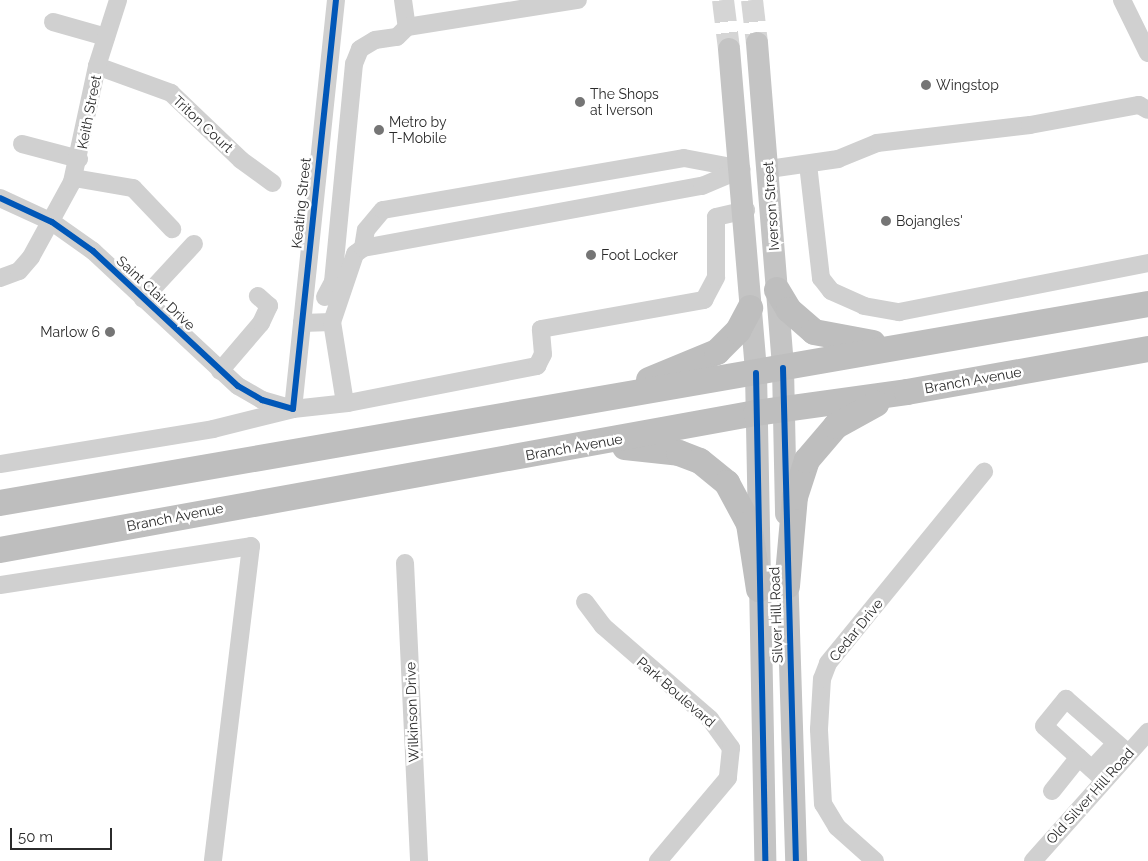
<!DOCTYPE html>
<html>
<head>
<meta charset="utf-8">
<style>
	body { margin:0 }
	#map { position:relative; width:1148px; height:861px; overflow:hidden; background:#fff; font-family:Raleway,sans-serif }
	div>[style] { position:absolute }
	.major-tunnel>* { height:22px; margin-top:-11px; transform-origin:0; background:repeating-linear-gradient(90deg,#d5d5d5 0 22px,transparent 0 33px) }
	.minor>* { height:18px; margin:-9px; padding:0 9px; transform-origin:9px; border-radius:9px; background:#d0d0d0 }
	.major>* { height:22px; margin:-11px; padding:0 11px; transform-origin:11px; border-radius:11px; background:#c4c4c4 }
	.highway>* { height:26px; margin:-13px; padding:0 13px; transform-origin:13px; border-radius:13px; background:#bebebe }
	.cycleway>* { height:6px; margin:-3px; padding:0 3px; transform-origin:3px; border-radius:3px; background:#0057b8 }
	.dots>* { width:14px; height:14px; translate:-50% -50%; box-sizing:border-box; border:2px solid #fff; border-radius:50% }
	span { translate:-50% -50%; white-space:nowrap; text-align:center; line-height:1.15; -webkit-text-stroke:5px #fff; paint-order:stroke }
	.poi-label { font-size:14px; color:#2b2b2b }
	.left { translate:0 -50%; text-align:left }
	.right { translate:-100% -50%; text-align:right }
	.street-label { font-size:14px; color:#2b2b2b }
	.scale { position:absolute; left:10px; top:828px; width:102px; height:22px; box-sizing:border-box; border:2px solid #2b2b2b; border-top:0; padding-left:6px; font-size:15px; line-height:18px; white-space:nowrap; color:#2b2b2b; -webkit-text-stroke:4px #fff; paint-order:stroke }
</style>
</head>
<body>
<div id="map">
	<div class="major-tunnel">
		<div style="left:723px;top:0;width:49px;rotate:83deg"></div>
		<div style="left:752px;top:0;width:43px;rotate:83.4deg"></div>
	</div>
	<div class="minor">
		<div style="left:403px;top:0;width:27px;rotate:82deg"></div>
		<div style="left:407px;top:27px;width:173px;rotate:-9deg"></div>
		<div style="left:1122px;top:0;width:59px;rotate:63.9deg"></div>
		<div style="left:53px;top:22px;width:55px;rotate:15.8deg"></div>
		<div style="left:97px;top:66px;width:79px;rotate:20deg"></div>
		<div style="left:171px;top:93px;width:97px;rotate:43.7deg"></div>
		<div style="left:241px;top:160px;width:39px;rotate:36deg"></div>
		<div style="left:22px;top:144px;width:59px;rotate:14.7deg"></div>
		<div style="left:808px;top:164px;width:115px;rotate:83.5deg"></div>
		<div style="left:821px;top:278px;width:16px;rotate:52deg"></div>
		<div style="left:831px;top:291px;width:36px;rotate:24deg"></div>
		<div style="left:864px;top:306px;width:36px;rotate:10deg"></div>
		<div style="left:899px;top:312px;width:254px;rotate:-11.1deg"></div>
		<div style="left:769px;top:169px;width:70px;rotate:-8.2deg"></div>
		<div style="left:838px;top:159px;width:42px;rotate:-22.3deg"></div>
		<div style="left:877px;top:143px;width:154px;rotate:-6.7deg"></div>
		<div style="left:1030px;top:125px;width:111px;rotate:-10.4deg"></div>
		<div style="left:1139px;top:105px;width:10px;rotate:29deg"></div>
		<div style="left:74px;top:178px;width:60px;rotate:9.6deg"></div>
		<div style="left:133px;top:188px;width:57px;rotate:46.4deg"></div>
		<div style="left:0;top:198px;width:57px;rotate:24.8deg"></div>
		<div style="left:52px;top:222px;width:50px;rotate:35.3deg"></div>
		<div style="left:93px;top:251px;width:198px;rotate:43deg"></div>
		<div style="left:238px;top:386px;width:28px;rotate:30deg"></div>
		<div style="left:262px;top:400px;width:32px;rotate:16deg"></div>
		<div style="left:293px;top:409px;width:411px;rotate:-84deg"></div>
		<div style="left:363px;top:248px;width:18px;rotate:-81deg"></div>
		<div style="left:366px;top:230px;width:26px;rotate:-50deg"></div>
		<div style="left:383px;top:210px;width:305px;rotate:-9.8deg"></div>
		<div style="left:684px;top:158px;width:54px;rotate:10.7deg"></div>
		<div style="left:0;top:278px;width:20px;rotate:-20deg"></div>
		<div style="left:19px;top:271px;width:18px;rotate:-49deg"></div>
		<div style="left:31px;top:257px;width:85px;rotate:-61.3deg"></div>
		<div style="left:72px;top:182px;width:119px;rotate:-77.8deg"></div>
		<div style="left:97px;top:66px;width:69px;rotate:-72.3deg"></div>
		<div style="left:325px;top:297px;width:17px;rotate:-62deg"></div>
		<div style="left:333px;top:282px;width:219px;rotate:-84.5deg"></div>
		<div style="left:354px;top:64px;width:16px;rotate:-68deg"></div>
		<div style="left:360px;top:49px;width:17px;rotate:-31deg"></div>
		<div style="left:375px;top:40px;width:22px;rotate:-8deg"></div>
		<div style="left:397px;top:37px;width:14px;rotate:-45deg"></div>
		<div style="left:143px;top:299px;width:75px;rotate:-47.2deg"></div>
		<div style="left:302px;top:323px;width:30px;rotate:-2deg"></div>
		<div style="left:220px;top:371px;width:63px;rotate:-49.5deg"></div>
		<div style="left:261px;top:323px;width:19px;rotate:-65deg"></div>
		<div style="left:269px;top:306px;width:15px;rotate:-138deg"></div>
		<div style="left:345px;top:403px;width:82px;rotate:-99.1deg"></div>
		<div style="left:332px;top:322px;width:72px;rotate:-71.3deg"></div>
		<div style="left:355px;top:254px;width:10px;rotate:-37deg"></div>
		<div style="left:363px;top:248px;width:345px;rotate:-10.4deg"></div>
		<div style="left:702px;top:186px;width:43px;rotate:-23deg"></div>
		<div style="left:0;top:464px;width:216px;rotate:-9.3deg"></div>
		<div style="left:213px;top:429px;width:82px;rotate:-14deg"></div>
		<div style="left:293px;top:409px;width:55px;rotate:-6.2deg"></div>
		<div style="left:348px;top:403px;width:193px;rotate:-11.1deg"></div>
		<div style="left:537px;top:366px;width:13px;rotate:-63deg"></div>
		<div style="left:543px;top:354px;width:25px;rotate:-95deg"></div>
		<div style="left:541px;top:329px;width:166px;rotate:-10.1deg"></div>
		<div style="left:704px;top:300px;width:26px;rotate:-62deg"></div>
		<div style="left:716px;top:277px;width:60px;rotate:-90deg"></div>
		<div style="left:716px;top:217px;width:31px;rotate:-13deg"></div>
		<div style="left:405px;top:563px;width:298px;rotate:87.3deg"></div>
		<div style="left:0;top:585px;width:254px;rotate:-8.8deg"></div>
		<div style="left:251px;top:546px;width:317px;rotate:96.9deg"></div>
		<div style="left:585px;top:602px;width:30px;rotate:53deg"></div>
		<div style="left:603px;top:626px;width:142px;rotate:41deg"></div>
		<div style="left:710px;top:719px;width:36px;rotate:54deg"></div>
		<div style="left:731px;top:748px;width:30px;rotate:96deg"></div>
		<div style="left:728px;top:778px;width:109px;rotate:130.1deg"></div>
		<div style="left:1092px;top:769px;width:35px;rotate:-47deg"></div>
		<div style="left:1103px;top:779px;width:79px;rotate:-138.1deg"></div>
		<div style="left:1044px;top:726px;width:35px;rotate:-51deg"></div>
		<div style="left:1066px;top:699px;width:82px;rotate:41.1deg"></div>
		<div style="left:1052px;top:791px;width:43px;rotate:-51.5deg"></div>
		<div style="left:875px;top:861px;width:51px;rotate:-138.2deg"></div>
		<div style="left:837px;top:827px;width:27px;rotate:-121deg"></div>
		<div style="left:823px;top:804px;width:75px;rotate:-93.1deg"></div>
		<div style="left:819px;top:729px;width:50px;rotate:-86.6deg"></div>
		<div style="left:822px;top:679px;width:17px;rotate:-69deg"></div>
		<div style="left:828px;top:663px;width:247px;rotate:-50.8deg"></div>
		<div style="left:1033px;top:861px;width:173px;rotate:-48.3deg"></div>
	</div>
	<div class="major">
		<div style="left:757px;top:43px;width:326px;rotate:85.4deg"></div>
		<div style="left:783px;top:368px;width:146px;rotate:88.8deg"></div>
		<div style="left:729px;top:49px;width:325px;rotate:85.2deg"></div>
		<div style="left:756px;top:373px;width:488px;rotate:88.9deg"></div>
		<div style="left:787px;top:568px;width:293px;rotate:88.2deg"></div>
	</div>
	<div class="highway">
		<div style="left:777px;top:290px;width:23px;rotate:59deg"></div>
		<div style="left:789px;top:310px;width:33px;rotate:41deg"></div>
		<div style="left:814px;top:332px;width:60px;rotate:10.6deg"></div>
		<div style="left:649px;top:380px;width:74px;rotate:-22.4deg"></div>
		<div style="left:717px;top:352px;width:30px;rotate:-45deg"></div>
		<div style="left:738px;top:331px;width:26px;rotate:-62deg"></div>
		<div style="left:625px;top:447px;width:54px;rotate:6.3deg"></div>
		<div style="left:679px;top:453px;width:22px;rotate:21deg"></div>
		<div style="left:700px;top:461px;width:35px;rotate:39deg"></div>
		<div style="left:727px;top:483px;width:47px;rotate:61.8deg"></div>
		<div style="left:749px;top:524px;width:66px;rotate:81.3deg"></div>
		<div style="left:0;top:503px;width:1165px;rotate:-9.83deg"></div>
		<div style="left:0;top:550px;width:768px;rotate:-10.27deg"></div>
		<div style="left:756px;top:413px;width:152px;rotate:-7.9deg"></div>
		<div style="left:907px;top:392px;width:245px;rotate:-10.1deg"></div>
		<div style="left:787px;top:586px;width:89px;rotate:-84.9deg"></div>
		<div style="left:795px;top:497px;width:39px;rotate:-72deg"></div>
		<div style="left:807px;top:460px;width:45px;rotate:-49.5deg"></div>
		<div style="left:836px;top:426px;width:46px;rotate:-28.8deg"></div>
	</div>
	<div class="cycleway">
		<div style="left:0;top:198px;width:57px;rotate:24.8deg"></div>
		<div style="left:52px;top:222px;width:50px;rotate:35.3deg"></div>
		<div style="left:93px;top:251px;width:198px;rotate:43deg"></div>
		<div style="left:238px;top:386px;width:28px;rotate:30deg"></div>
		<div style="left:262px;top:400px;width:32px;rotate:16deg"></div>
		<div style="left:293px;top:409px;width:411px;rotate:-84deg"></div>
		<div style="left:783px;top:368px;width:493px;rotate:88.5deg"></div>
		<div style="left:756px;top:373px;width:488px;rotate:88.9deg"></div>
	</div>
	<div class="dots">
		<div style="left:926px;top:85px;background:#757575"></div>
		<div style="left:580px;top:102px;background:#757575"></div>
		<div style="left:379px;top:130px;background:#757575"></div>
		<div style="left:886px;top:221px;background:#757575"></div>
		<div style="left:591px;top:255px;background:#757575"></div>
		<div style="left:110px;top:332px;background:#757575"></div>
	</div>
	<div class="poi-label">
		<span class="left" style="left:936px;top:85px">Wingstop</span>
		<span class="left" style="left:590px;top:102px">The Shops<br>at Iverson</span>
		<span class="left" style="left:389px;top:130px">Metro by<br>T-Mobile</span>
		<span class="left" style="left:896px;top:221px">Bojangles'</span>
		<span class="left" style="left:601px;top:255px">Foot Locker</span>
		<span class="right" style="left:100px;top:332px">Marlow 6</span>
	</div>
	<div class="street-label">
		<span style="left:89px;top:112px;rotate:-79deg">Keith Street</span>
		<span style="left:203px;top:124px;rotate:43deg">Triton Court</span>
		<span style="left:301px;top:203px;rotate:-84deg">Keating Street</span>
		<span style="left:771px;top:206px;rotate:-94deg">Iverson Street</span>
		<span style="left:156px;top:293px;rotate:43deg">Saint Clair Drive</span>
		<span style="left:973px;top:380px;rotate:-10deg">Branch Avenue</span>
		<span style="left:574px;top:447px;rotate:-10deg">Branch Avenue</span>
		<span style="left:175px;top:517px;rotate:-11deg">Branch Avenue</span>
		<span style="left:776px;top:615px;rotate:-92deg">Silver Hill Road</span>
		<span style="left:856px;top:630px;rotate:-51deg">Cedar Drive</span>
		<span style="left:676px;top:692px;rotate:41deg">Park Boulevard</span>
		<span style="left:412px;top:712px;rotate:-92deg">Wilkinson Drive</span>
		<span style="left:1090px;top:796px;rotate:-48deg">Old Silver Hill Road</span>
	</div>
	<div class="scale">50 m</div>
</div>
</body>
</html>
